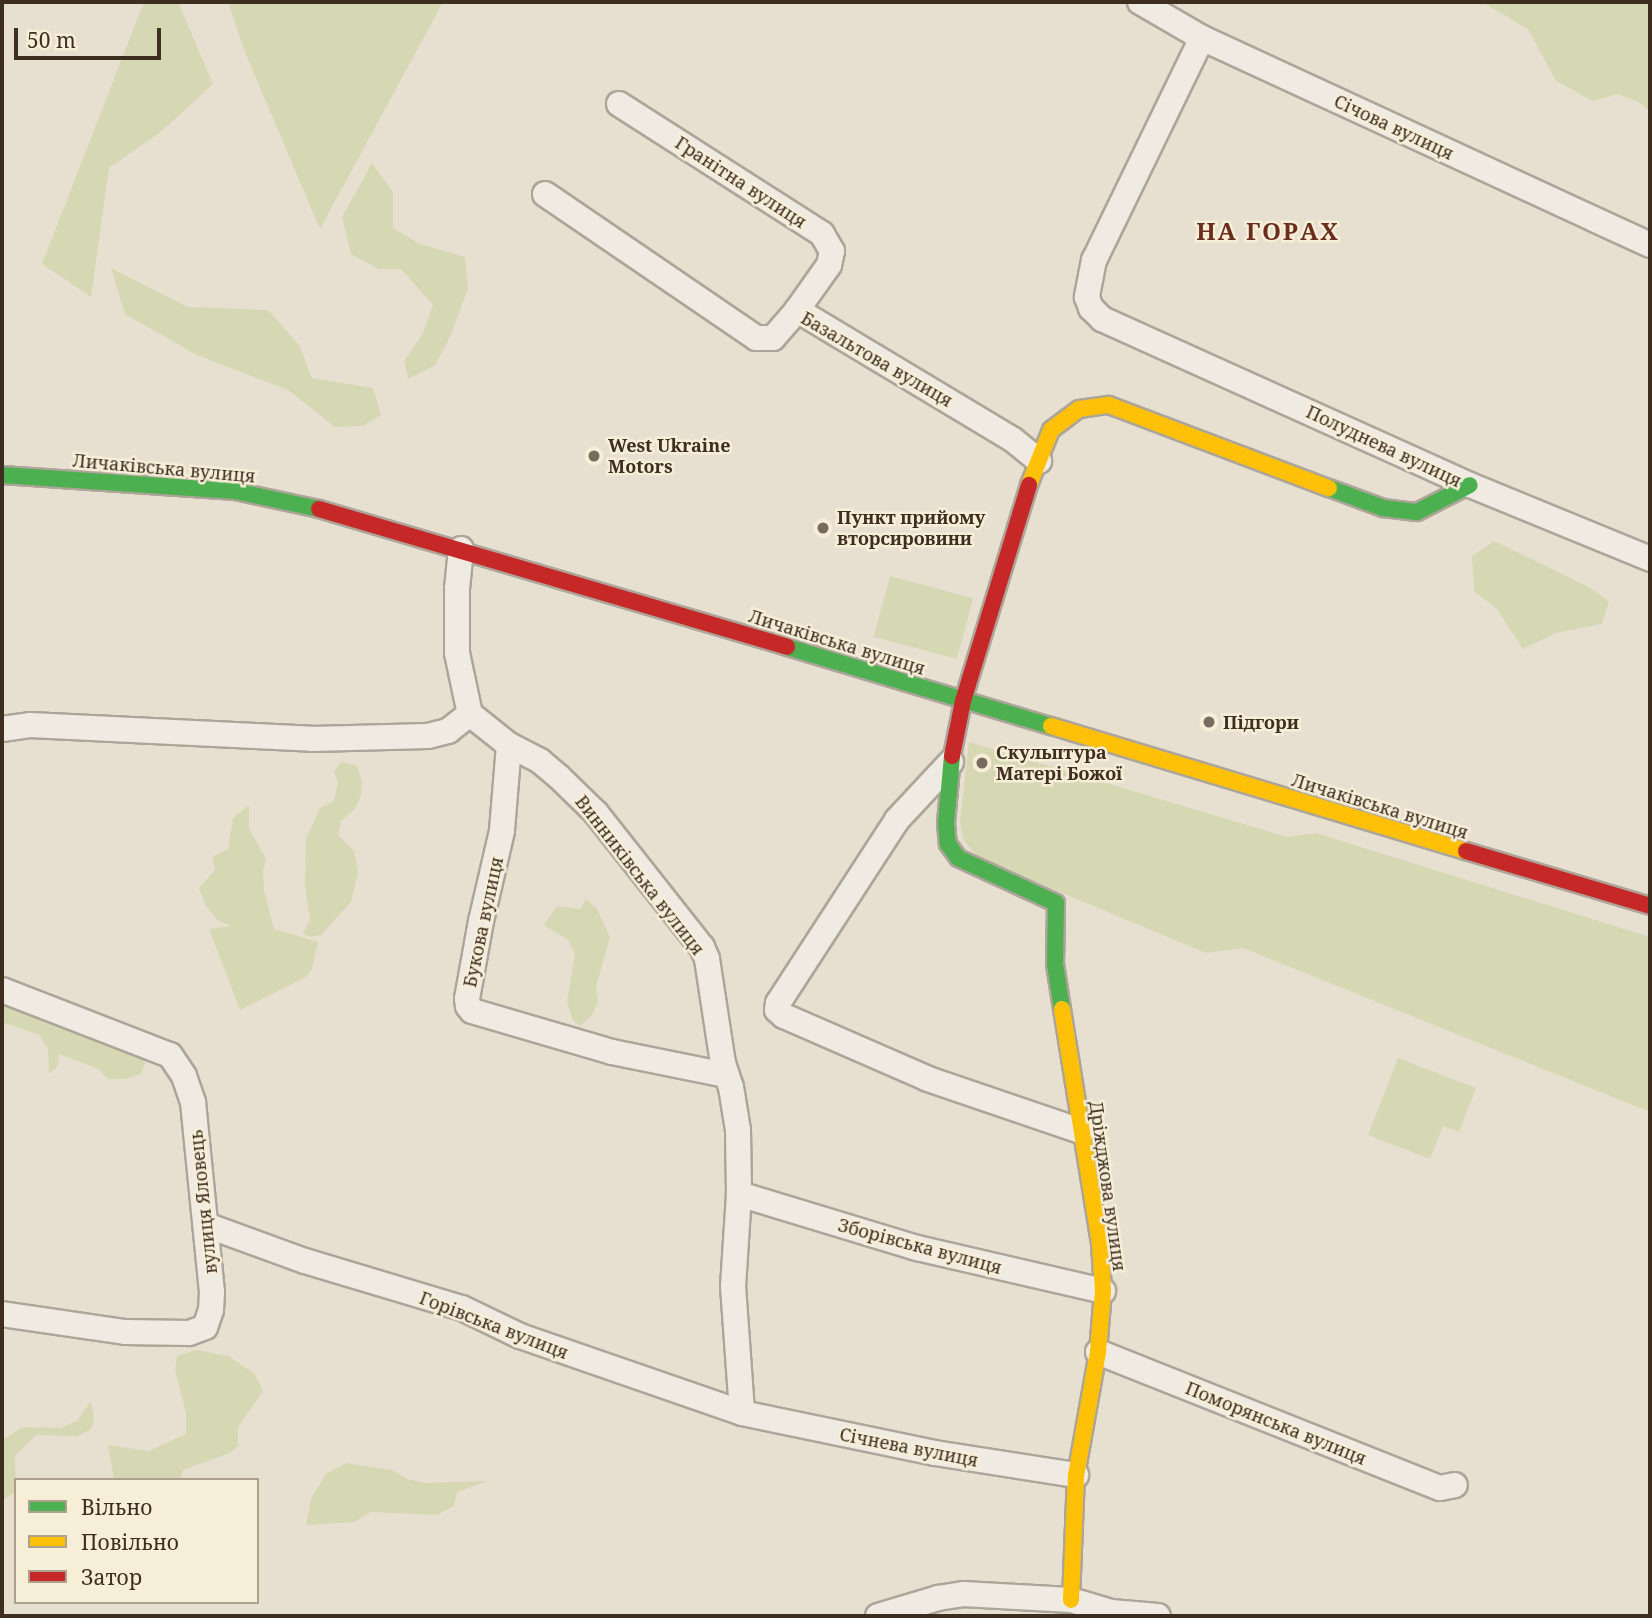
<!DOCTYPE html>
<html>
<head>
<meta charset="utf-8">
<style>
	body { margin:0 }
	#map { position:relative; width:1652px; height:1618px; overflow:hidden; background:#e7e0d1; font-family:"Noto Serif",serif }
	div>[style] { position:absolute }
	.green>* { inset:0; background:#d6d7b3; transform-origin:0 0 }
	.roads { filter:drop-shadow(2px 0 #ada599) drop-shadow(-2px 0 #ada599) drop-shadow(0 2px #ada599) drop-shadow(0 -2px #ada599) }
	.street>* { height:24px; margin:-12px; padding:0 12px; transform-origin:12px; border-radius:12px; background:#efebe3 }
	.fast>* { height:16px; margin:-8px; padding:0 8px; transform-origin:8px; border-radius:8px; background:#4caf50 }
	.slow>* { height:16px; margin:-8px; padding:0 8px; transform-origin:8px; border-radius:8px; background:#ffc107 }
	.jam>* { height:16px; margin:-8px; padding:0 8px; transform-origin:8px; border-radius:8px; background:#c62828 }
	.dots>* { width:19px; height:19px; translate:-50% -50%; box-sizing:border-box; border:4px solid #f7eed8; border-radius:50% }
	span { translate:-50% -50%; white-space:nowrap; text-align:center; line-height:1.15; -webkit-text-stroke:5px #f7eed8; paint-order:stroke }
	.street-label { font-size:18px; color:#3d2e20 }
	.poi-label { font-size:18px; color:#3d2e20; font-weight:700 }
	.left { translate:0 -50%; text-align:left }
	.district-label { font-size:24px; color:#6b2e1e; font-weight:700; letter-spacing:2px }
	.frame { position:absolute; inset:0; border:4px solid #3d2e20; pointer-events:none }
	.legend { position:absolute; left:14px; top:1478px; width:245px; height:126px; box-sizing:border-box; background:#f7eed8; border:2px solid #ada18e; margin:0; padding:9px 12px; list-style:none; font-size:21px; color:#3d2e20 }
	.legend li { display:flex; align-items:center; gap:14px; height:35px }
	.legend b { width:35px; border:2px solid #ada18e }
	.scale { position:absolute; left:14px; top:28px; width:147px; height:32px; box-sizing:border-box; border:4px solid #3d2e20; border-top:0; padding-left:9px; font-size:21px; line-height:24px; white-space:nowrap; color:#3d2e20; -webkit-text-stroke:5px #f7eed8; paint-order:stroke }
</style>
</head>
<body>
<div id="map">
	<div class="green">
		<div style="clip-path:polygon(144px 2px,178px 2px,213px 84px,162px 131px,109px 168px,91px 297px,42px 264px)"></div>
		<div style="clip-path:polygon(228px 2px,443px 2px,320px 229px,244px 50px)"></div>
		<div style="clip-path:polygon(1482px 2px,1650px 2px,1650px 111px,1638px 102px,1618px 94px,1593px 101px,1556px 81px,1528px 29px)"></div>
		<div style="clip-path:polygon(372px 163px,393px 192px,393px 228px,420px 244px,465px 257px,468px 289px,449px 339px,435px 365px,408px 379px,404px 361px,422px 335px,433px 305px,401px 269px,379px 269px,351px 254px,342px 217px)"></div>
		<div style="clip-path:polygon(111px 268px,188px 307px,268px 310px,299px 345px,312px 378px,373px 388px,381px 415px,363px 426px,335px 427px,288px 390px,197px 355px,125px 314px)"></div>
		<div style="clip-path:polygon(1494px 541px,1589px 587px,1609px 601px,1602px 624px,1556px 633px,1523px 649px,1497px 609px,1474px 591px,1472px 556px)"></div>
		<div style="left:890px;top:576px;width:86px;height:63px;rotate:15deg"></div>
		<div style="clip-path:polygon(969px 742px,1287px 837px,1316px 833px,1650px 937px,1650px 1112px,1243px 948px,1206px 953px,988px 862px,974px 853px,963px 839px,960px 822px)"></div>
		<div style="clip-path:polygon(341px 762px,357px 766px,362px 781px,361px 796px,354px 810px,341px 821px,338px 835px,354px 851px,358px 872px,351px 902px,321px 935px,310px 937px,303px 933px,310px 920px,305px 885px,306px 838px,320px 808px,334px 801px,338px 782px,334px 772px)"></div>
		<div style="clip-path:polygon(249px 805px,249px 828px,266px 859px,263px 871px,264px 890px,274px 929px,318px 942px,312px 969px,306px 977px,240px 1010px,209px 929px,231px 926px,217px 920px,206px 906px,199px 888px,215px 870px,212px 857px,228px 849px,233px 818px)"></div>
		<div style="clip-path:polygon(586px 899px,597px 909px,610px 937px,596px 987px,598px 1002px,592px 1015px,580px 1026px,572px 1019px,567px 1002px,575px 953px,568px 940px,544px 925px,557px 906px,580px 909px)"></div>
		<div style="clip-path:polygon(2px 994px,140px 1052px,145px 1063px,141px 1074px,125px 1079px,108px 1079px,99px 1069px,59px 1054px,57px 1067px,49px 1074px,48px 1049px,39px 1035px,2px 1022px)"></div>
		<div style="clip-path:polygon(1398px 1058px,1476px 1088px,1459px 1132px,1443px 1126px,1430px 1159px,1368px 1135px)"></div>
		<div style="clip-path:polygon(196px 1350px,228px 1356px,254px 1373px,263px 1391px,238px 1427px,238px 1446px,230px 1453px,183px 1470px,180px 1480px,114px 1480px,108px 1445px,149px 1451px,186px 1434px,186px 1413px,175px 1370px,177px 1356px)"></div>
		<div style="clip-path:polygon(91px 1401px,94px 1420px,91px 1429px,78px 1436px,36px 1435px,15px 1456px,16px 1492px,2px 1500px,2px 1441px,22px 1427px,60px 1428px,77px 1421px)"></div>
		<div style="clip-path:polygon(346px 1463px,392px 1470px,407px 1479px,425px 1483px,488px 1481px,457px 1492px,454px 1506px,437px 1515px,371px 1512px,354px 1522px,306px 1525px,311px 1499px,326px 1474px)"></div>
	</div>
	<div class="roads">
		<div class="street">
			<div style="left:1140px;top:2px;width:72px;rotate:30.1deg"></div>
			<div style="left:1202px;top:38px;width:494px;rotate:24.8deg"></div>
			<div style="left:1202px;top:38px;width:247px;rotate:115.9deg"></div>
			<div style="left:1094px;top:260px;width:38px;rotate:101deg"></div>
			<div style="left:1087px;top:297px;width:12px;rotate:70deg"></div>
			<div style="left:1091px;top:308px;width:16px;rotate:45deg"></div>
			<div style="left:1102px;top:319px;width:404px;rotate:24.3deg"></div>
			<div style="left:1470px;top:485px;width:195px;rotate:22.3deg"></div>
			<div style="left:619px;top:104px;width:241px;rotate:32.6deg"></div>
			<div style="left:822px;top:234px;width:20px;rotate:60deg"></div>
			<div style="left:832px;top:251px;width:14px;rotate:102deg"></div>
			<div style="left:829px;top:265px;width:55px;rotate:125.4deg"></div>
			<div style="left:545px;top:194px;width:255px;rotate:34.3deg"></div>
			<div style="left:756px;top:338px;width:17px"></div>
			<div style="left:773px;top:338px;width:37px;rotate:-49deg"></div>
			<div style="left:797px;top:310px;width:251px;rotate:31deg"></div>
			<div style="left:1012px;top:439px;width:35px;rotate:39deg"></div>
			<div style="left:461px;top:549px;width:40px;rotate:95.7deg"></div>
			<div style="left:457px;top:589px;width:64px;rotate:90deg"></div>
			<div style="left:457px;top:653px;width:62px;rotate:78deg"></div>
			<div style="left:2px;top:729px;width:28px;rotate:-8deg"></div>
			<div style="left:30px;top:725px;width:282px;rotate:2.8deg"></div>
			<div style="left:312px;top:739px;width:116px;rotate:-1.5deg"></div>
			<div style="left:428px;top:736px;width:21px;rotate:-14deg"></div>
			<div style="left:448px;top:731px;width:28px;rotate:-38deg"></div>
			<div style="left:470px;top:714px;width:50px;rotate:38.5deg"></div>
			<div style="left:509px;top:745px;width:35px;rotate:27deg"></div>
			<div style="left:540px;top:761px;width:25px;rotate:40deg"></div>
			<div style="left:559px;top:777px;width:52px;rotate:44.2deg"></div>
			<div style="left:596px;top:813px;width:171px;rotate:51.7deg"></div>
			<div style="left:702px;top:947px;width:13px;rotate:67deg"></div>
			<div style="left:707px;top:959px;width:105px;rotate:81.3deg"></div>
			<div style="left:723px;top:1063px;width:25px;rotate:72deg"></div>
			<div style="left:731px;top:1087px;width:44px;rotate:80.8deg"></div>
			<div style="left:738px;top:1130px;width:64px;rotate:89.1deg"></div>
			<div style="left:739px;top:1194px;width:92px;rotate:93.7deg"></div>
			<div style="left:733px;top:1286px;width:127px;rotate:85.9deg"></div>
			<div style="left:509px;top:745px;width:86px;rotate:94.7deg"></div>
			<div style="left:502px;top:831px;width:92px;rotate:103.1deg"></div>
			<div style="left:481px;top:921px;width:79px;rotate:100.2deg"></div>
			<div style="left:467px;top:999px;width:7px;rotate:82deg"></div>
			<div style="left:468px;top:1006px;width:6px;rotate:51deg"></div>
			<div style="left:472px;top:1011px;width:146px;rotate:16.3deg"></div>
			<div style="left:612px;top:1052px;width:116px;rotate:11.4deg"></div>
			<div style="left:951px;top:762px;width:79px;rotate:133deg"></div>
			<div style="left:897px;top:820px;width:218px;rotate:123deg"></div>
			<div style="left:778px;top:1003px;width:7px;rotate:98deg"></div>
			<div style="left:777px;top:1010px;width:9px;rotate:41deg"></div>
			<div style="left:784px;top:1016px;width:157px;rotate:23.6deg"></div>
			<div style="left:928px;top:1079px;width:162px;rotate:18.8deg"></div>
			<div style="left:2px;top:990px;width:180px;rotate:21.2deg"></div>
			<div style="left:170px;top:1055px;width:25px;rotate:56deg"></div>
			<div style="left:184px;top:1076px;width:28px;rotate:71deg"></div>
			<div style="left:193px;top:1102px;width:191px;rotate:84.3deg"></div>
			<div style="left:212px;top:1292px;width:18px;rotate:93deg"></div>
			<div style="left:211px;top:1310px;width:18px;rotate:109deg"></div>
			<div style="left:205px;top:1327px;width:17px;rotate:159deg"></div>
			<div style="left:189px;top:1333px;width:64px;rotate:-179.1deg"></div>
			<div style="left:125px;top:1332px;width:124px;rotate:-171.7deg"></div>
			<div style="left:739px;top:1194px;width:186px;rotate:16.9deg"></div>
			<div style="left:917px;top:1248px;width:191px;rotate:13deg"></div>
			<div style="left:206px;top:1225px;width:105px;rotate:20deg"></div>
			<div style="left:305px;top:1261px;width:164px;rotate:16.7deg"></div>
			<div style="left:462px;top:1308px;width:64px;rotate:25.8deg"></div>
			<div style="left:520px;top:1336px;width:235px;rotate:19.1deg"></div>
			<div style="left:742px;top:1413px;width:197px;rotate:11.7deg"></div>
			<div style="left:935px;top:1453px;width:143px;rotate:8.9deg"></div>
			<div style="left:1098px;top:1352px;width:368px;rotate:21.7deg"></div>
			<div style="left:1440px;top:1488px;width:15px;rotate:-11deg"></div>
			<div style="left:878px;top:1616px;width:63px;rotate:-16.7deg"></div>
			<div style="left:938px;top:1598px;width:25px;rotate:-9deg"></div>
			<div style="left:963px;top:1594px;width:108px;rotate:3.2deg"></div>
			<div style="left:1071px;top:1600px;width:42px;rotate:16.7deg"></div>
			<div style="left:1111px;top:1612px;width:47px;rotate:4.9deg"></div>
		</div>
		<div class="fast">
			<div style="left:2px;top:475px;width:234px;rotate:3.9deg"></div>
			<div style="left:235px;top:491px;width:86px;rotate:12.1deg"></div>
			<div style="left:1329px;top:488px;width:58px;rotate:20.3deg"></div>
			<div style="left:1383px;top:508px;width:34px;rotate:7deg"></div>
			<div style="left:1417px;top:512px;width:59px;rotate:-27deg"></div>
			<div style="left:787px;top:647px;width:276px;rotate:16.7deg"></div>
			<div style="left:952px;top:756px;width:67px;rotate:95.1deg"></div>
			<div style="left:946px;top:823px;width:21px;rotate:85deg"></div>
			<div style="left:948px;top:844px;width:17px;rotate:54deg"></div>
			<div style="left:958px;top:858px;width:108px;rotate:24.7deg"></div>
			<div style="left:1056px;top:903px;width:61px;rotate:90.9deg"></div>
			<div style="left:1055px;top:964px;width:46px;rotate:81.2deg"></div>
		</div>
		<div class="slow">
			<div style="left:1029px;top:485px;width:59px;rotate:-68.2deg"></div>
			<div style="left:1051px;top:430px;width:35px;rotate:-37deg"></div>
			<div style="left:1079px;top:409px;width:30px;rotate:-8deg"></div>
			<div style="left:1109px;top:405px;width:235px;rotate:20.7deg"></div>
			<div style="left:1051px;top:726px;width:433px;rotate:16.8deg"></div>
			<div style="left:1062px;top:1009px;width:238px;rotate:80.8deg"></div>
			<div style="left:1100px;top:1244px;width:47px;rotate:86.3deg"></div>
			<div style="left:1103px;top:1291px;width:61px;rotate:94.7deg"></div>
			<div style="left:1098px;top:1352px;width:125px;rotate:100.1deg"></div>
			<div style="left:1076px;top:1475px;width:125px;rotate:92.3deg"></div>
		</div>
		<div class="jam">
			<div style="left:319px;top:509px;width:488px;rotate:16.4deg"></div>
			<div style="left:952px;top:756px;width:56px;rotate:-78.7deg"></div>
			<div style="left:963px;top:701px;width:226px;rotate:-73deg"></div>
			<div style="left:1466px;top:851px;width:192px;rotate:16.6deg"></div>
		</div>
	</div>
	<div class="dots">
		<div style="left:594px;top:456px;background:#786c5e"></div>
		<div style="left:823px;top:528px;background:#786c5e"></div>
		<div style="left:1209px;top:722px;background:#786c5e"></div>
		<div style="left:982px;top:763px;background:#786c5e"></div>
	</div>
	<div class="street-label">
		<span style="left:1394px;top:127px;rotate:25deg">Січова вулиця</span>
		<span style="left:741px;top:182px;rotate:33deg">Гранітна вулиця</span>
		<span style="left:877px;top:359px;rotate:30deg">Базальтова вулиця</span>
		<span style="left:1384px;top:446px;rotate:25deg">Полуднева вулиця</span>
		<span style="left:164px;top:468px;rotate:5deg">Личаківська вулиця</span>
		<span style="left:837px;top:642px;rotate:17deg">Личаківська вулиця</span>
		<span style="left:1380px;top:806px;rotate:17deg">Личаківська вулиця</span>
		<span style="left:640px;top:875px;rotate:52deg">Винниківська вулиця</span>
		<span style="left:483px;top:922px;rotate:-78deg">Букова вулиця</span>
		<span style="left:1108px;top:1186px;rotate:82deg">Дріжджова вулиця</span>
		<span style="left:203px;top:1202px;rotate:-96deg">вулиця Яловець</span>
		<span style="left:920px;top:1246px;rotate:15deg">Зборівська вулиця</span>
		<span style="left:494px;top:1325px;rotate:21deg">Горівська вулиця</span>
		<span style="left:1276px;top:1423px;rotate:22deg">Поморянська вулиця</span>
		<span style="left:909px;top:1447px;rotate:11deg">Січнева вулиця</span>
	</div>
	<div class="poi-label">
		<span class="left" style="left:608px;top:456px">West Ukraine<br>Motors</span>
		<span class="left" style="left:837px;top:528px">Пункт прийому<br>вторсировини</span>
		<span class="left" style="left:1223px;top:722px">Підгори</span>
		<span class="left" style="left:996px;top:763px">Скульптура<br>Матері Божої</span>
	</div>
	<div class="district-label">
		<span style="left:1268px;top:231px">НА ГОРАХ</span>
	</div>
	<div class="frame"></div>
	<ul class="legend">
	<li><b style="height:9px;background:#4caf50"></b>Вільно</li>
	<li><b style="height:9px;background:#ffc107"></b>Повільно</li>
	<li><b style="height:9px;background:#c62828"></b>Затор</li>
	</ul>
	<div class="scale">50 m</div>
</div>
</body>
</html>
